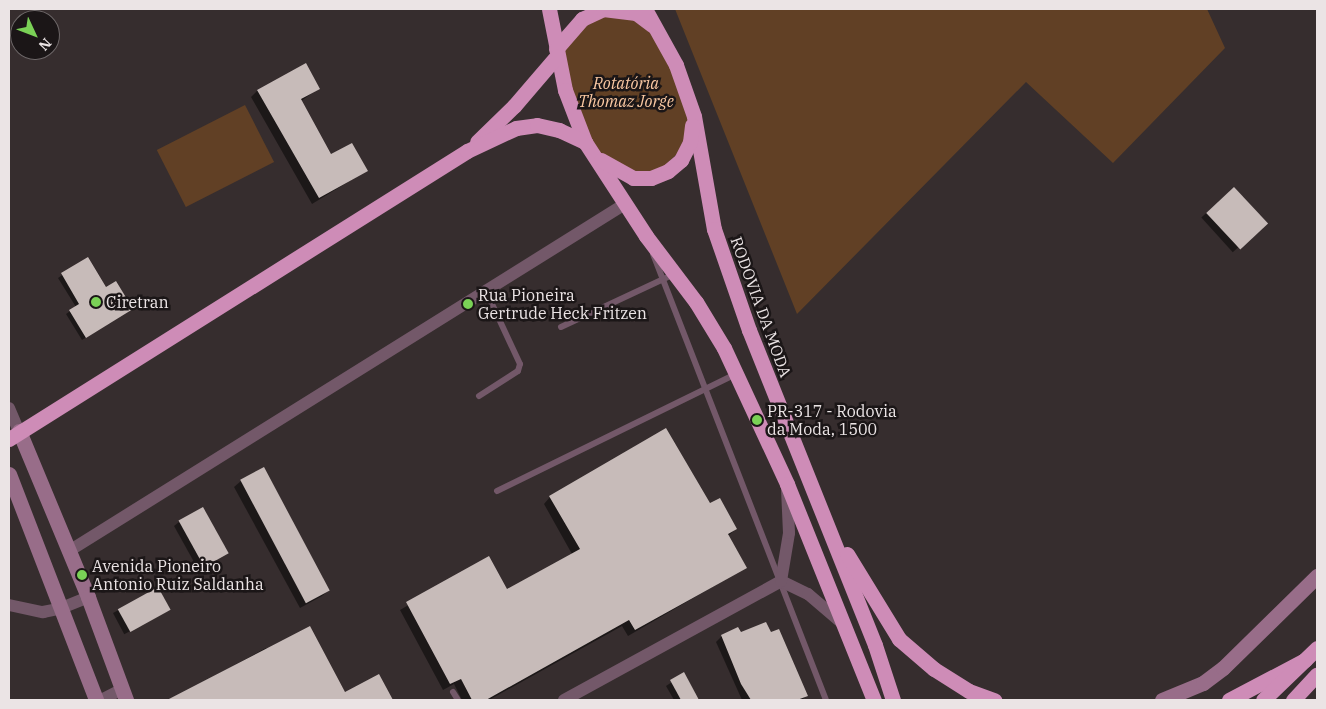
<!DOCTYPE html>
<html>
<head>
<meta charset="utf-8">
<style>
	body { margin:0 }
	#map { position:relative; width:1326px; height:709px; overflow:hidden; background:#362d2e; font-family:"IBM Plex Serif",serif }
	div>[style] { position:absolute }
	.green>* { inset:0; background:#614025; transform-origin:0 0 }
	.shadow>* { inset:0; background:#0007; transform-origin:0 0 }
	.building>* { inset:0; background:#c7bbb9; transform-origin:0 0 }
	.lane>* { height:6px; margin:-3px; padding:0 3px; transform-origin:3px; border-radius:3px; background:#735869 }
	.street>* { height:12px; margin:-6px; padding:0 6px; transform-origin:6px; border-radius:6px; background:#735869 }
	.secondary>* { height:15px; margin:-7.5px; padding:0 7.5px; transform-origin:7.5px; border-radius:7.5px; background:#986d89 }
	.highway>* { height:15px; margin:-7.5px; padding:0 7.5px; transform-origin:7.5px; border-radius:7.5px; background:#ce8cb7 }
	.dots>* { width:14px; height:14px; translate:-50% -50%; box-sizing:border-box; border:2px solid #1b1617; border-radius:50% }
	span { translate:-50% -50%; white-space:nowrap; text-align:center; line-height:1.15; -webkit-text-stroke:5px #1b1617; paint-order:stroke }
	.park-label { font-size:16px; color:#fac8a2; font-style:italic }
	.poi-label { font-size:16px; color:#ebe4e5 }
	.left { translate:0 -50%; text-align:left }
	.street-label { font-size:16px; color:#ebe4e5 }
	.frame { position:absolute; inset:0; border:10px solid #ebe4e5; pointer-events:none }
	.north { position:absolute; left:10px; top:10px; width:50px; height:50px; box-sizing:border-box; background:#1b1617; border:1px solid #6e6869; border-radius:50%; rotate:133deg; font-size:14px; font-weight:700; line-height:20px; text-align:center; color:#ebe4e5 }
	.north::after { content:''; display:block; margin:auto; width:18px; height:22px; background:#7ad156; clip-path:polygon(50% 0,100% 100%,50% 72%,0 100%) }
</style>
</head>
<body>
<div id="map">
	<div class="green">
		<div style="clip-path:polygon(620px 9px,659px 30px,694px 116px,690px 142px,651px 178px,594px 155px,556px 57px,574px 27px)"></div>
		<div style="clip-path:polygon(675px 9px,1207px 9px,1225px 48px,1113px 163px,1026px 82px,797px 314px)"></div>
		<div style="left:245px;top:105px;width:64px;height:99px;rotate:63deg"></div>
	</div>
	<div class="shadow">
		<div style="clip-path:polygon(318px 89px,301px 101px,330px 156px,366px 171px,312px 204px,251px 97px,257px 91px)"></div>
		<div style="left:1234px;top:188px;width:47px;height:44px;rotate:48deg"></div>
		<div style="clip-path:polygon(87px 258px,106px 288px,132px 309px,82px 340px,66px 314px,76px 307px,58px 278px)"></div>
		<div style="clip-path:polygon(241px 481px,329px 590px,322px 596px,300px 608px,234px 487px)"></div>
		<div style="clip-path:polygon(550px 497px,709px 505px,736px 529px,728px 536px,745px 568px,628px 636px,622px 626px,489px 700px,462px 700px,454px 684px,443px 690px,400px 610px,489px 558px,507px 591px,572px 554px,544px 504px)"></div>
		<div style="clip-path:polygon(179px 522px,227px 553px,199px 571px,174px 526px)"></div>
		<div style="left:158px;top:589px;width:24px;height:51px;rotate:62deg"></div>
		<div style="clip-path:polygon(740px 634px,806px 696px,802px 700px,742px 700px,716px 642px,722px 636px)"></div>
		<div style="clip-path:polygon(266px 648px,345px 694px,378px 676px,391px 700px,170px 700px)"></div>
		<div style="clip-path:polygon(684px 674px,698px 700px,674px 700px,666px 686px)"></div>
	</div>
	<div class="building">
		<div style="clip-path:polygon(306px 63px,320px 89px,301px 99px,331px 154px,352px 143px,368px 171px,319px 198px,257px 90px)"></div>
		<div style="left:1234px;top:187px;width:50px;height:38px;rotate:47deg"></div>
		<div style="clip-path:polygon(88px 257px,106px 287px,116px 281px,133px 309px,86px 338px,69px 310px,79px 304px,61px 273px)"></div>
		<div style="clip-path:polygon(666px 428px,710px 503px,720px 498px,737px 529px,728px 534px,747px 568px,635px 630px,629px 620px,486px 700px,472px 700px,461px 679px,450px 684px,406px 602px,489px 556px,507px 589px,580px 549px,549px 496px)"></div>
		<div style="left:264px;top:467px;width:140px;height:27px;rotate:62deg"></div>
		<div style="left:203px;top:507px;width:53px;height:28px;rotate:61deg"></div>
		<div style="left:158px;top:587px;width:26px;height:46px;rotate:61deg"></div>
		<div style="clip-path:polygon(766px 622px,771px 632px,779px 629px,808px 696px,797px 700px,751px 700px,741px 684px,721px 635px,738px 627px,741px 632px)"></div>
		<div style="clip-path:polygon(310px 626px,345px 692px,379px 674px,393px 700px,167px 700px)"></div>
		<div style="clip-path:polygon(684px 672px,699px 700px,681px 700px,670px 680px)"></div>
	</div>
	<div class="lane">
		<div style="left:653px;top:254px;width:478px;rotate:68.8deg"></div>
		<div style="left:561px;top:327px;width:125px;rotate:-25.1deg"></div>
		<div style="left:479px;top:396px;width:46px;rotate:-32.7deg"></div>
		<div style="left:518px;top:371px;width:7px;rotate:-74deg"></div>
		<div style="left:520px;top:364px;width:81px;rotate:-115deg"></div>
		<div style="left:497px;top:491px;width:266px;rotate:-26.1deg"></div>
		<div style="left:453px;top:692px;width:9px;rotate:58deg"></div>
	</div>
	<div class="street">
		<div style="left:9px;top:408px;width:25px;rotate:67deg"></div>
		<div style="left:69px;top:551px;width:655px;rotate:-31.97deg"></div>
		<div style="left:781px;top:581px;width:30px;rotate:26deg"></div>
		<div style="left:808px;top:594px;width:45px;rotate:40.5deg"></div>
		<div style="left:9px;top:605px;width:35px;rotate:12deg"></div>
		<div style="left:43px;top:612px;width:16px;rotate:-11deg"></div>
		<div style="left:59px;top:609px;width:31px;rotate:-22deg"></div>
		<div style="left:101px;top:700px;width:22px;rotate:-27deg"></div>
		<div style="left:564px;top:700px;width:247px;rotate:-28.7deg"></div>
		<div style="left:781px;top:581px;width:49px;rotate:-80.5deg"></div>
		<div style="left:789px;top:533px;width:44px;rotate:-92.6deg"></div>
	</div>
	<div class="secondary">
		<div style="left:19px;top:431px;width:180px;rotate:67.4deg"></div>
		<div style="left:88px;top:597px;width:110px;rotate:69.7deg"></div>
		<div style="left:9px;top:474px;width:242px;rotate:68.9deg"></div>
		<div style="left:1162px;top:700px;width:44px;rotate:-22.5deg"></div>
		<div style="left:1203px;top:683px;width:25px;rotate:-37deg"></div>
		<div style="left:1223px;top:668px;width:132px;rotate:-44.4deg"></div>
	</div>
	<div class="highway">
		<div style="left:549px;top:9px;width:83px;rotate:78.8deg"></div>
		<div style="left:565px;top:90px;width:56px;rotate:69deg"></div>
		<div style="left:585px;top:142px;width:112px;rotate:57deg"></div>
		<div style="left:646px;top:236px;width:83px;rotate:52.9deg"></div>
		<div style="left:696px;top:302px;width:54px;rotate:58.7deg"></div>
		<div style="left:724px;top:348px;width:150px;rotate:65.1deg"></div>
		<div style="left:787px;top:484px;width:233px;rotate:68.1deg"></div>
		<div style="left:645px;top:9px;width:64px;rotate:61deg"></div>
		<div style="left:676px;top:65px;width:54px;rotate:70.6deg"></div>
		<div style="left:694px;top:116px;width:115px;rotate:80deg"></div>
		<div style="left:714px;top:229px;width:107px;rotate:70.9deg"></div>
		<div style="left:749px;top:330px;width:339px;rotate:68.2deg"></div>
		<div style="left:875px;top:645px;width:58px;rotate:71.9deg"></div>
		<div style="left:556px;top:49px;width:40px;rotate:-49deg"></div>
		<div style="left:582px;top:19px;width:23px;rotate:-25deg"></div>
		<div style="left:603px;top:9px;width:33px;rotate:7deg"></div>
		<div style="left:636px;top:13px;width:20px;rotate:37deg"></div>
		<div style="left:477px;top:142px;width:52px;rotate:-44.2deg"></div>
		<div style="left:514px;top:106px;width:65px;rotate:-49.4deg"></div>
		<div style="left:601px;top:160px;width:37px;rotate:29deg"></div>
		<div style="left:633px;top:178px;width:18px"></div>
		<div style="left:651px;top:178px;width:18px;rotate:-22deg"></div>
		<div style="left:668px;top:171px;width:17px;rotate:-40deg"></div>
		<div style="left:681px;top:160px;width:20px;rotate:-63deg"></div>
		<div style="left:690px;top:142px;width:17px;rotate:-83deg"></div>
		<div style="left:9px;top:439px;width:541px;rotate:-32.16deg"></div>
		<div style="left:467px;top:151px;width:54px;rotate:-25.1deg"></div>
		<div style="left:516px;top:128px;width:21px;rotate:-8deg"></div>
		<div style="left:537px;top:125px;width:23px;rotate:13deg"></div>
		<div style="left:559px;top:130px;width:29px;rotate:25deg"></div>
		<div style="left:847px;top:554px;width:100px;rotate:58.5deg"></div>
		<div style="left:899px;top:639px;width:46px;rotate:40.6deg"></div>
		<div style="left:934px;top:669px;width:41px;rotate:32.2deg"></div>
		<div style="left:969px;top:691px;width:27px;rotate:20deg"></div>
		<div style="left:1229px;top:700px;width:86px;rotate:-27.8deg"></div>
		<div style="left:1263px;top:700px;width:75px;rotate:-43.9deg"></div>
		<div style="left:1293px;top:700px;width:35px;rotate:-47deg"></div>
	</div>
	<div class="dots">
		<div style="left:96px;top:302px;background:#7ad156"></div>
		<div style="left:468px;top:304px;background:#7ad156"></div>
		<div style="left:757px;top:420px;background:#7ad156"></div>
		<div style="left:82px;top:575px;background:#7ad156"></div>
	</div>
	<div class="park-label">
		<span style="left:626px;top:92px">Rotatória<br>Thomaz Jorge</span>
	</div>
	<div class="poi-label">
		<span class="left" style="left:478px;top:304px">Rua Pioneira<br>Gertrude Heck Fritzen</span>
		<span class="left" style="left:106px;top:302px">Ciretran</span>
		<span class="left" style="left:767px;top:420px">PR-317 - Rodovia<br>da Moda, 1500</span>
		<span class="left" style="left:92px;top:575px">Avenida Pioneiro<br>Antonio Ruiz Saldanha</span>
	</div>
	<div class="street-label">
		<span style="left:761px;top:307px;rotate:70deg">RODOVIA DA MODA</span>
	</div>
	<div class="frame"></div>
	<div class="north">N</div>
</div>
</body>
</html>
